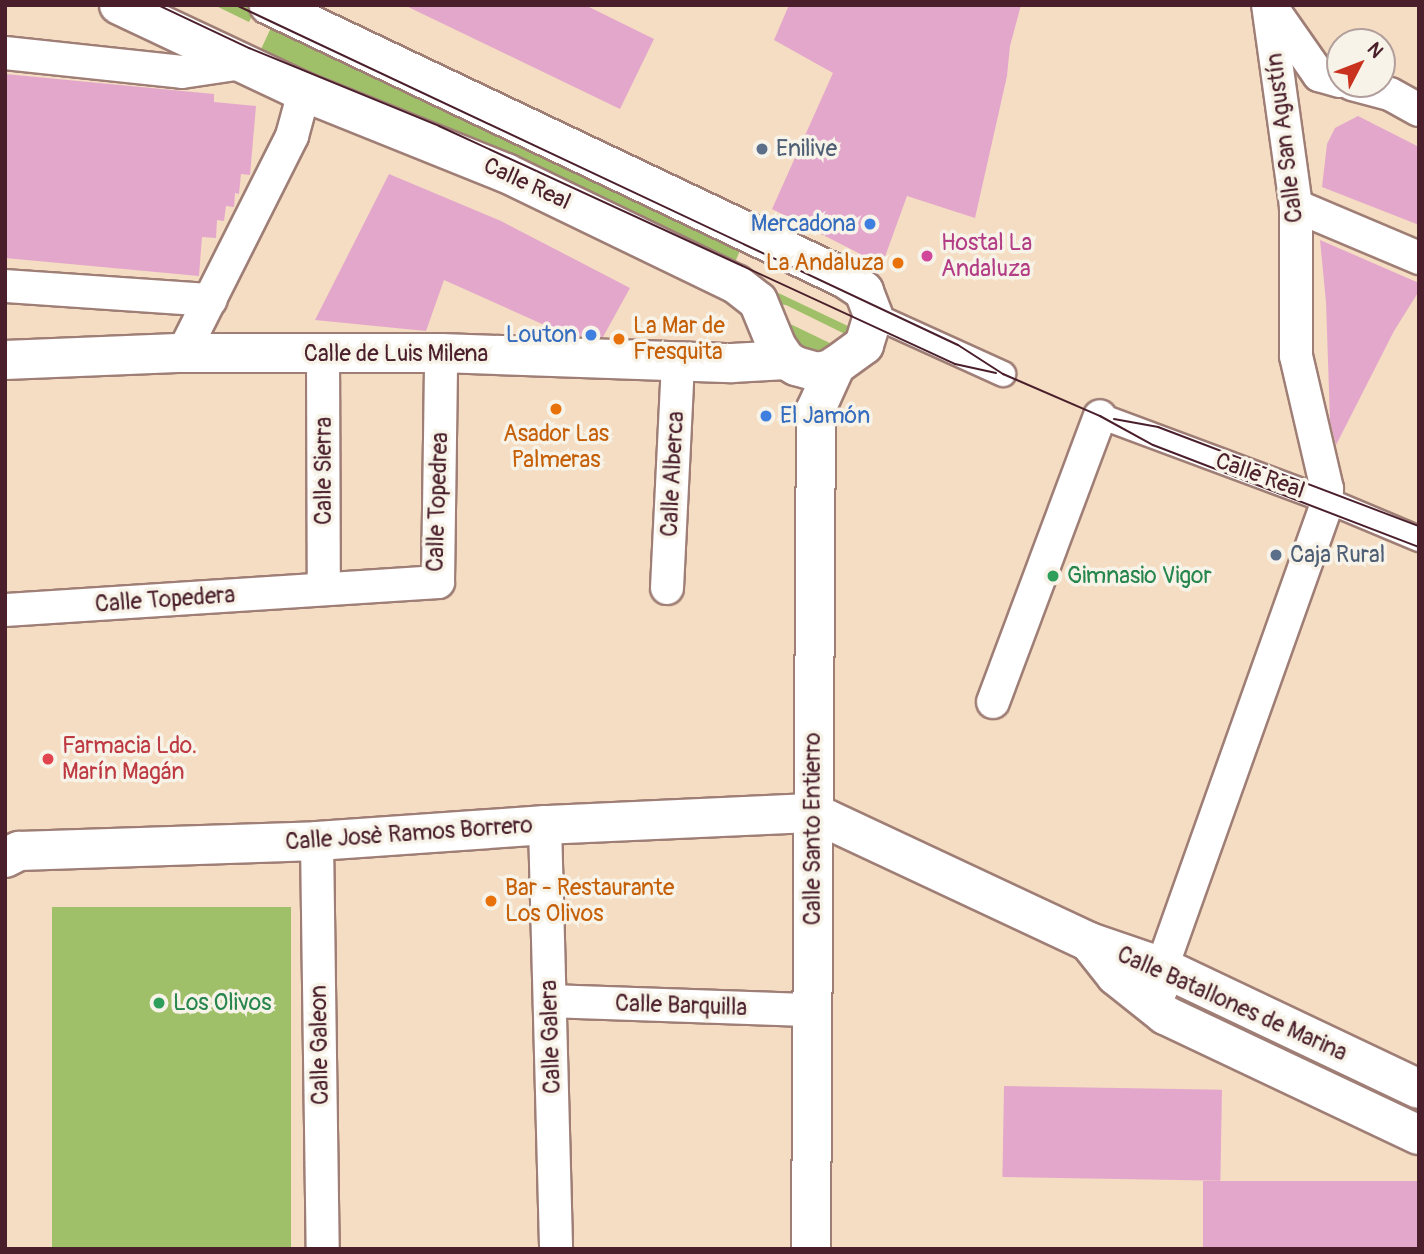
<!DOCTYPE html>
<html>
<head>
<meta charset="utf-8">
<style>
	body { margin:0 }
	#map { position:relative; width:1424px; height:1254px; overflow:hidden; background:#f4ddc2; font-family:Pangolin,sans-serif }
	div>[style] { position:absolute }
	.green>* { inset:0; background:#9fc069; transform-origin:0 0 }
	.building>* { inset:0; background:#e4a7cc; transform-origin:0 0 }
	.roads { filter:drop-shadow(2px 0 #9f7e76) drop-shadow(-2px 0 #9f7e76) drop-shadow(0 2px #9f7e76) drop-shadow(0 -2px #9f7e76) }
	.pedestrian>* { height:24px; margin:-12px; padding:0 12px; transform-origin:12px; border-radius:12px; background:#fff }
	.minor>* { height:32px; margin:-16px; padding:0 16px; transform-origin:16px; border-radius:16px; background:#fff }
	.tertiary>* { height:38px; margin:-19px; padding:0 19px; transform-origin:19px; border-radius:19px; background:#fff }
	.tram>* { height:2px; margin:-1px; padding:0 1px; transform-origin:1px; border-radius:1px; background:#4a1f2b }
	.dots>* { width:19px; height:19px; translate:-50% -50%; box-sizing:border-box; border:4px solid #f7f3e8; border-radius:50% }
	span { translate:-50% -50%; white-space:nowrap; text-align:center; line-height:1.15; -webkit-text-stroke:7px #f7f3e8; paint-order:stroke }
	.street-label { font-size:23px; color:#4a1f2b }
	.service-label { font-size:23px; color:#4e5e75 }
	.left { translate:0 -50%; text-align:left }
	.shop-label { font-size:23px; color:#366cbe }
	.right { translate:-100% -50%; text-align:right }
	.hotel-label { font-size:23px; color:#b23c85 }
	.food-label { font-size:23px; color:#c56008 }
	.leisure-label { font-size:23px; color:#27864d }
	.health-label { font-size:23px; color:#be3a42 }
	.frame { position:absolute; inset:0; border:7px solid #4a1f2b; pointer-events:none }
	.north { position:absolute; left:1326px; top:28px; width:70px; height:70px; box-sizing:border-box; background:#f7f3e8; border:2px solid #b29e9c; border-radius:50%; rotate:48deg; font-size:19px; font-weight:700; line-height:28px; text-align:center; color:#4a1f2b }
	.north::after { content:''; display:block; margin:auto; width:24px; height:32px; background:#c8321e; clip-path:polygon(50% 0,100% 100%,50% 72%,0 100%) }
</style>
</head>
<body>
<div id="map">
	<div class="green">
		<div style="clip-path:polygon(214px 5px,249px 5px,256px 8px,249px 22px)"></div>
		<div style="clip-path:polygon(276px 17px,746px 236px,731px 272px,256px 60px)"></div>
		<div style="clip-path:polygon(751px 280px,850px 327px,847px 335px,786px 305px,772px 303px)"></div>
		<div style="clip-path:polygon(782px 320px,836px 346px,816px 352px,799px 347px)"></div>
		<div style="left:52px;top:907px;width:239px;height:343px"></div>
	</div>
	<div class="building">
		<div style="clip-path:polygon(404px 5px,585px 5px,654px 39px,620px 109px)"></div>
		<div style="clip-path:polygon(789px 5px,1021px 5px,1010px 46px,1007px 76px,975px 218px,907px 196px,882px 265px,772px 209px,833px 73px,774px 40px)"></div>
		<div style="clip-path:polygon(5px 74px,214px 94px,214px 102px,256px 106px,250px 175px,241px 174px,239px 194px,235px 193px,234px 207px,226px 206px,224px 221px,217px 220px,216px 238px,202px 237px,199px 276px,5px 258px)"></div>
		<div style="clip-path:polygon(1358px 116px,1419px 147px,1419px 225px,1322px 187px,1327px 144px,1335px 128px)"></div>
		<div style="clip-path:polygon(389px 174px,501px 221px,630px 288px,603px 337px,569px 336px,444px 280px,426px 331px,315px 320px)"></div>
		<div style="clip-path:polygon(1320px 240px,1419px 283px,1419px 291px,1394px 331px,1336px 445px,1330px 421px,1326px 302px)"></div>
		<div style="left:1004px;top:1086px;width:218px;height:91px;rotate:1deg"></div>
		<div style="left:1419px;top:1181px;width:68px;height:216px;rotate:90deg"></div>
	</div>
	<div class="roads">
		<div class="pedestrian">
			<div style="left:873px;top:315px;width:143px;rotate:24.4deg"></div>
			<div style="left:1100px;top:416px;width:241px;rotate:20.4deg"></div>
			<div style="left:1326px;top:500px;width:101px;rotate:22.8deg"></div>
		</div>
		<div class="minor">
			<div style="left:1272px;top:8px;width:82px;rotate:55deg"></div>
			<div style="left:1319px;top:75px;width:22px;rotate:16deg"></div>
			<div style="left:5px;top:53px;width:178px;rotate:6.1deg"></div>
			<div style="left:182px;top:72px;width:61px;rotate:-8.5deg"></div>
			<div style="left:1352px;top:84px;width:39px;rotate:15deg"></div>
			<div style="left:1390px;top:94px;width:33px;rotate:29deg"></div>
			<div style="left:1296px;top:206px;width:134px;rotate:22.9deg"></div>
			<div style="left:5px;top:286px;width:206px;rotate:3.9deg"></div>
			<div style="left:183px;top:353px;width:243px;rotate:-63.3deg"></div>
			<div style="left:292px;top:136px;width:46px;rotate:-74.7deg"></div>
			<div style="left:323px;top:353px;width:236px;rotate:89.8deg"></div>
			<div style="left:667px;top:588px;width:229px;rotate:-87.2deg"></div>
			<div style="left:5px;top:610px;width:434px;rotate:-3.7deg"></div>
			<div style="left:438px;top:582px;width:229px;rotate:-89.2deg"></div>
			<div style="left:993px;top:702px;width:305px;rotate:-69.5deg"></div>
			<div style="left:545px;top:825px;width:424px;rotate:88.5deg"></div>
			<div style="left:317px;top:841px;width:408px;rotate:89.2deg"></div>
			<div style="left:1161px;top:990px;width:23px;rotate:-88deg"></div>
			<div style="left:1162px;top:967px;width:486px;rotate:-70.4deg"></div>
			<div style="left:1325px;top:509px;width:20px;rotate:-84deg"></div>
			<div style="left:1327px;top:489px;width:137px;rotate:-103.1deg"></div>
			<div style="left:1296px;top:356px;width:150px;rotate:-90deg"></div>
			<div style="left:1296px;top:206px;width:203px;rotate:-97.9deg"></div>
			<div style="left:550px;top:1001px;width:262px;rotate:2deg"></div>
		</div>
		<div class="tertiary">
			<div style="left:119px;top:5px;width:204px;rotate:25.2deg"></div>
			<div style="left:304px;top:92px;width:218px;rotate:21.9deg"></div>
			<div style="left:506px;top:173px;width:255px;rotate:25.8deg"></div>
			<div style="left:736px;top:284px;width:28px;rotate:38deg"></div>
			<div style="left:758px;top:301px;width:50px;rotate:67.6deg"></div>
			<div style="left:777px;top:347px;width:16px;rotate:55deg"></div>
			<div style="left:786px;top:360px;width:12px;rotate:31deg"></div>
			<div style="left:796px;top:366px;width:22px;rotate:16deg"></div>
			<div style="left:817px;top:372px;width:14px;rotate:-12deg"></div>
			<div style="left:831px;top:369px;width:41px;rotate:-36deg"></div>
			<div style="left:864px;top:345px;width:31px;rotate:-73deg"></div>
			<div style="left:873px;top:315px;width:26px;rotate:-111deg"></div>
			<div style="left:864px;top:291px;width:24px;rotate:-147deg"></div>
			<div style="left:844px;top:278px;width:637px;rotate:-154.6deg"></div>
			<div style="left:5px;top:360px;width:178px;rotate:-2.3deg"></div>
			<div style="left:183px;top:353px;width:258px"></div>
			<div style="left:441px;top:353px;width:291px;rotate:2deg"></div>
			<div style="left:732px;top:363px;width:54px;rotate:-3.2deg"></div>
			<div style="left:5px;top:858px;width:16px;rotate:-27deg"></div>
			<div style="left:19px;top:851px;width:298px;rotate:-1.9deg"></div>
			<div style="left:317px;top:841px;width:229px;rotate:-4deg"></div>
			<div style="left:545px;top:825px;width:269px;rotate:-2.6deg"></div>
			<div style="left:814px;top:813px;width:304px;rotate:25.1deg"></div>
			<div style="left:1089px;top:942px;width:77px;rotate:18.9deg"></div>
			<div style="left:1162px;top:967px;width:284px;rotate:25.4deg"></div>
			<div style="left:1089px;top:942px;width:43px;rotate:51.5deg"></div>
			<div style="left:1116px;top:976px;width:63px;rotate:38.5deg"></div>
			<div style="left:1165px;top:1015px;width:281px;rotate:25.3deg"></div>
			<div style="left:811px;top:1249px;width:840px;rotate:-89.66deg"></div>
			<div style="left:816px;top:409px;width:48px;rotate:-65.6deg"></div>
		</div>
	</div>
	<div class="tram">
		<div style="left:158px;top:5px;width:101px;rotate:25.3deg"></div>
		<div style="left:249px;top:48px;width:205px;rotate:22.3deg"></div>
		<div style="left:439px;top:126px;width:568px;rotate:24.76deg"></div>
		<div style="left:955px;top:364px;width:42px;rotate:12.4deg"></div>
		<div style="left:236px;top:5px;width:798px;rotate:25.22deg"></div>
		<div style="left:958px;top:345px;width:54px;rotate:32.8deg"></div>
		<div style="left:1003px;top:374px;width:106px;rotate:23.4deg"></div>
		<div style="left:1100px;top:416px;width:60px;rotate:28.7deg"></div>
		<div style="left:1153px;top:445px;width:285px;rotate:21deg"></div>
		<div style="left:1114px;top:419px;width:45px;rotate:10.3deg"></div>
		<div style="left:1158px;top:427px;width:279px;rotate:20.8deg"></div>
	</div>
	<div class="dots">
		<div style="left:762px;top:149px;background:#5c6f8a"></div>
		<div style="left:870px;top:224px;background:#3f7fe0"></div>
		<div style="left:927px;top:256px;background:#d1479c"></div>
		<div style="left:898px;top:263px;background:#e8710a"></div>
		<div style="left:591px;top:335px;background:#3f7fe0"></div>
		<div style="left:619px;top:339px;background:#e8710a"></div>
		<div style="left:556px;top:409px;background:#e8710a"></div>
		<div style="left:766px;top:416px;background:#3f7fe0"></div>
		<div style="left:1276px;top:555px;background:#5c6f8a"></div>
		<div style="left:1053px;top:576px;background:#2e9e5b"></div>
		<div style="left:48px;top:759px;background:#e0444e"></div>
		<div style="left:491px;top:901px;background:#e8710a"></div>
		<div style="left:159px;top:1003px;background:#2e9e5b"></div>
	</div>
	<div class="street-label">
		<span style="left:1285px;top:138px;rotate:-97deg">Calle San Agustín</span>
		<span style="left:527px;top:184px;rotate:25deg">Calle Real</span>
		<span style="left:396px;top:354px">Calle de Luis Milena</span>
		<span style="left:324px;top:471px;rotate:-90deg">Calle Sierra</span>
		<span style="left:673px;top:474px;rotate:-87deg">Calle Alberca</span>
		<span style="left:1260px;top:476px;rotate:20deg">Calle Real</span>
		<span style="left:438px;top:502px;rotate:-88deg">Calle Topedrea</span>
		<span style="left:165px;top:600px;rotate:-4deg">Calle Topedera</span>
		<span style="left:813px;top:829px;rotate:-90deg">Calle Santo Entierro</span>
		<span style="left:409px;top:834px;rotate:-4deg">Calle Josè Ramos Borrero</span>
		<span style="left:1232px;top:1004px;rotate:24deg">Calle Batallones de Marina</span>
		<span style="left:681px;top:1006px;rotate:2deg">Calle Barquilla</span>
		<span style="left:551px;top:1037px;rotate:-92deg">Calle Galera</span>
		<span style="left:320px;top:1045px;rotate:-91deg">Calle Galeon</span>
	</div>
	<div class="service-label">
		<span class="left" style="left:776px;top:149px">Enilive</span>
		<span class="left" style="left:1290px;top:555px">Caja Rural</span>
	</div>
	<div class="shop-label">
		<span class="right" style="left:856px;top:224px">Mercadona</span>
		<span class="right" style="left:577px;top:335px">Louton</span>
		<span class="left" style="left:780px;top:416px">El Jamón</span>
	</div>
	<div class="hotel-label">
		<span class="left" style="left:941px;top:256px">Hostal La<br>Andaluza</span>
	</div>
	<div class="food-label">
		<span class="right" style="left:884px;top:263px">La Andaluza</span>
		<span class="left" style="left:633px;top:339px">La Mar de<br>Fresquita</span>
		<span style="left:556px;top:447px">Asador Las<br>Palmeras</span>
		<span class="left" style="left:505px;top:901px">Bar - Restaurante<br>Los Olivos</span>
	</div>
	<div class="leisure-label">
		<span class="left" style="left:1067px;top:576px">Gimnasio Vigor</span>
		<span class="left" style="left:173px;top:1003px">Los Olivos</span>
	</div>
	<div class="health-label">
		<span class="left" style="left:62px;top:759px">Farmacia Ldo.<br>Marín Magán</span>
	</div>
	<div class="frame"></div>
	<div class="north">N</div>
</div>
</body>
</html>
